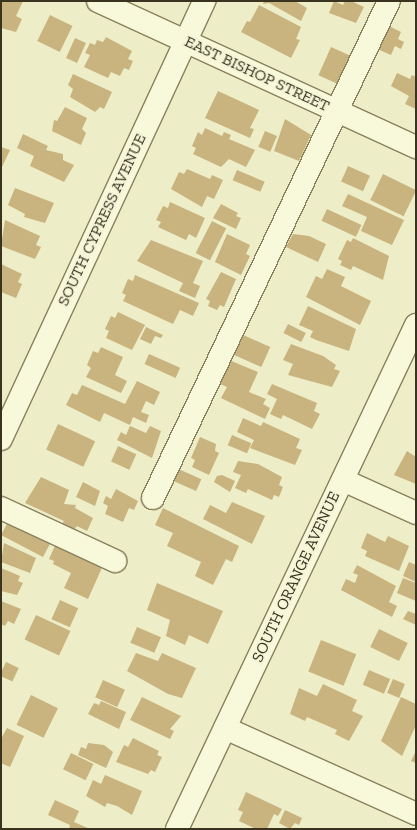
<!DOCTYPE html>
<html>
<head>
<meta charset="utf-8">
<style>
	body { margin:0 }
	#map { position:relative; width:417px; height:830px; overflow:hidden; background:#ededc7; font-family:"Zilla Slab",serif }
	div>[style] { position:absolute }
	.building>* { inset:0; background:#c9b47f; transform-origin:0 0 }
	.roads { filter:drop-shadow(1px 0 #88815d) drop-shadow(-1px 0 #88815d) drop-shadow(0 1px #88815d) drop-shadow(0 -1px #88815d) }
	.minor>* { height:22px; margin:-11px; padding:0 11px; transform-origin:11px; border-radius:11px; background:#f8f8da }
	span { translate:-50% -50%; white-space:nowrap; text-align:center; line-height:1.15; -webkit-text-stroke:4px #f4f4d7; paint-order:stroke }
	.street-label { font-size:16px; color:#393320 }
	.frame { position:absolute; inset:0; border:2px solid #393320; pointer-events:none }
</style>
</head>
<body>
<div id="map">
	<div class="building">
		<div style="clip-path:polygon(1px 1px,23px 1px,16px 16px,22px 19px,16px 32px,1px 28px)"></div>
		<div style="clip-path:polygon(264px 1px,295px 1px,307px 8px,301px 21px,269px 3px,263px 4px)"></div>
		<div style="clip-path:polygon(334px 1px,343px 5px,345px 1px,351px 1px,364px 7px,356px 23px,329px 13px)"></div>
		<div style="clip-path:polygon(259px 5px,301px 27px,296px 39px,300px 40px,291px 58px,241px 32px,247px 21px,250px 22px)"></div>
		<div style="left:50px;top:15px;width:25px;height:29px;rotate:26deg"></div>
		<div style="clip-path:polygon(385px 24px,401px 32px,398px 39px,404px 42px,401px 49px,395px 46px,391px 55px,375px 48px)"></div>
		<div style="clip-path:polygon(106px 37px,132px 51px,128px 59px,133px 61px,129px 70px,124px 68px,120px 76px,111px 72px,108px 78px,84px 67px,90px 55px,85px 53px,90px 43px,95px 45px,97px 40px,103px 42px)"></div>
		<div style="left:75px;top:38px;width:12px;height:22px;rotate:24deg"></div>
		<div style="left:331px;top:47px;width:22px;height:31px;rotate:24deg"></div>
		<div style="clip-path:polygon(397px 73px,410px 79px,412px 75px,416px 77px,416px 109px,405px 104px,409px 96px,391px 86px)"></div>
		<div style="clip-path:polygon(73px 74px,112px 92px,104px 109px,100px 107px,95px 112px,70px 97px,73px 89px,68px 85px)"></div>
		<div style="clip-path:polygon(218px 91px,259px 110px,250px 128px,254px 129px,250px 138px,205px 118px)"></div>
		<div style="clip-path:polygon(65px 107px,87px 118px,82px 129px,86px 133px,81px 145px,52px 131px,54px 120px,57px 121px)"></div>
		<div style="clip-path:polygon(285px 119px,311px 135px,299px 161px,274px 151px)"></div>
		<div style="clip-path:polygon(205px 128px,222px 136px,224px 132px,231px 135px,229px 139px,255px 150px,246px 167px,229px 159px,221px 167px,193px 154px,196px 148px,192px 146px,198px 132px,202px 135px)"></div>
		<div style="left:265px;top:131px;width:13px;height:17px;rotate:23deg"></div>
		<div style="clip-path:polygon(23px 134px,48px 146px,46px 150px,63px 154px,63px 160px,74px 165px,64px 182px,30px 166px,34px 156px,17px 148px)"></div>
		<div style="clip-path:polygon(1px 147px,10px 150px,1px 169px)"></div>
		<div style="left:348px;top:166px;width:24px;height:17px;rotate:24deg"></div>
		<div style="clip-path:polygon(187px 169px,210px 179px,212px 175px,223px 180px,214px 199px,207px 196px,202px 207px,171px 189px,179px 172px,184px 174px)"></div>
		<div style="left:237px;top:170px;width:30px;height:11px;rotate:23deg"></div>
		<div style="left:383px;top:174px;width:37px;height:29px;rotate:26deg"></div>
		<div style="clip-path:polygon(15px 188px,54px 203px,45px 223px,24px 217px,25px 214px,8px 205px)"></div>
		<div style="clip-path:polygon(348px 194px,404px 220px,392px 245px,361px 231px,367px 217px,342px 206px)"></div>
		<div style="clip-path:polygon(170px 202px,205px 218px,196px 238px,189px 234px,186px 240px,158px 227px,161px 222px,156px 220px,163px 206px,168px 208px)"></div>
		<div style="clip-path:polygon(221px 204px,238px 213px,236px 216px,241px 218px,236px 229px,213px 218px)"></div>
		<div style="left:327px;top:209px;width:38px;height:13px;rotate:25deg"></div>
		<div style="clip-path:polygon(5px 220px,40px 236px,36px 245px,41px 247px,35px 259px,1px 246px)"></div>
		<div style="left:212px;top:221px;width:16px;height:36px;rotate:27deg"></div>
		<div style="clip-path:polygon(227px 234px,250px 245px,246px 254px,250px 256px,241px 275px,215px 262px)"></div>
		<div style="clip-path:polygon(293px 234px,309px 236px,326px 244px,318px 262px,286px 247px)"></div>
		<div style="clip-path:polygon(353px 238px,389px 256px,383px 280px,353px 266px,351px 270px,340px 265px,342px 261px,338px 259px,347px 240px,351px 242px)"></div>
		<div style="clip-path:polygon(151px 240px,203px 261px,193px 283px,200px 286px,195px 298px,179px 291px,183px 283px,137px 261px)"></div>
		<div style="clip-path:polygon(1px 264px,22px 274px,18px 282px,22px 284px,16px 298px,1px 292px)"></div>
		<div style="clip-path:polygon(327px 269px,345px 277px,341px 286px,371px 301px,360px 325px,306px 297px,316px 276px,322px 279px)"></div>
		<div style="clip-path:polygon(221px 272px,236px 279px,224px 307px,220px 305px,217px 310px,208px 306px,210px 301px,206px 299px)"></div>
		<div style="clip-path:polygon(135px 275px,199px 303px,193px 316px,180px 310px,173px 324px,123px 301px,126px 295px,122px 293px,128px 279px,133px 281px)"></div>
		<div style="clip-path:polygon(308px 306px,356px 329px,349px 351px,316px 340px,310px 337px,313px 331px,299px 325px)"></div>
		<div style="clip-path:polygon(118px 312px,145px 325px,132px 350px,106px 338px,109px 331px,105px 329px,111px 316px,115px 318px)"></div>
		<div style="left:288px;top:324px;width:20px;height:10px;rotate:27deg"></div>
		<div style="clip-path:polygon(146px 327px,163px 335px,161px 338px,155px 336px,151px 344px,140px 339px)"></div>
		<div style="left:241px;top:334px;width:32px;height:22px;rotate:24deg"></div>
		<div style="clip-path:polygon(291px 344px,323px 356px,336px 365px,334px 369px,340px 371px,332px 387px,288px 375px,293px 364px,283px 360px)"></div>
		<div style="clip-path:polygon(101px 347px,123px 357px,115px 375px,127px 381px,121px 393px,86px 377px,91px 368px,87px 365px,93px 351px,98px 353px)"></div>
		<div style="left:149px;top:354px;width:34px;height:11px;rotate:24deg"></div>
		<div style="clip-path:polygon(229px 360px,258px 372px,249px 392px,266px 399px,263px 404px,270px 408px,265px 419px,221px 398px,227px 387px,218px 383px)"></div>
		<div style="clip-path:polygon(137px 381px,160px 392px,154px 405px,146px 401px,141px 412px,149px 415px,146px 423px,133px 417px,130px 425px,104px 413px,100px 422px,66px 405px,72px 393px,77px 395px,82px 385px,125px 404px)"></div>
		<div style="clip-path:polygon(272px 384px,317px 403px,314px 411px,320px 414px,312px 429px,283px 415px,281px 419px,270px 414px,277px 399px,267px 394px)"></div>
		<div style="clip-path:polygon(243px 418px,261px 426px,263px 422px,300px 439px,296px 448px,302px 450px,295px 465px,250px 448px,254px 440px,237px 432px)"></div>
		<div style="left:58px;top:424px;width:41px;height:28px;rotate:25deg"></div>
		<div style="clip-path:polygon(130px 426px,146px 433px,150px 426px,161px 431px,152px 458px,117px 440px,121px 432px,126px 435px)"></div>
		<div style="left:232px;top:435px;width:21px;height:11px;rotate:23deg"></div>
		<div style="clip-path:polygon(200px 437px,216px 444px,215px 451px,219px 453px,209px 475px,192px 467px,195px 460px,191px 458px)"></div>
		<div style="left:118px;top:446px;width:20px;height:17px;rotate:24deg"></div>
		<div style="clip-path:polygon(407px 451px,416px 457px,416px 484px,394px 475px)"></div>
		<div style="clip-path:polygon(238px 461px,258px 464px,282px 477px,279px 485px,283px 487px,279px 497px,274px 495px,272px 500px,248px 489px,246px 493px,235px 488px,241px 475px,233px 472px)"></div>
		<div style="left:174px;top:467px;width:30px;height:13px;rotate:24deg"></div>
		<div style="clip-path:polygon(222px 475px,235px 481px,230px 492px,214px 482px,217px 476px)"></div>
		<div style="clip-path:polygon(41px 477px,69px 490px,64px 504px,76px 505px,75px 508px,93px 518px,87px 531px,77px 526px,74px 530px,62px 524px,64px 521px,25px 503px)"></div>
		<div style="clip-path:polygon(83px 482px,100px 491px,95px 506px,76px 497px)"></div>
		<div style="clip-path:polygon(116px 489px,138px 501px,134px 510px,129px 508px,123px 522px,105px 514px,108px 506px,103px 503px,106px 496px,111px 499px)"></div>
		<div style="clip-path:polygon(232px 502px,265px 516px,252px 544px,203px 519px,210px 505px,226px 513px)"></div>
		<div style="clip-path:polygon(163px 508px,239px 546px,232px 562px,226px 559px,213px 585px,195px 576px,201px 562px,167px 546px,173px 533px,155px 525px)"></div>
		<div style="clip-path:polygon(16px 520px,52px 540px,43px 557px,1px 535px,7px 524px,13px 527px)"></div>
		<div style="clip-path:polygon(367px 533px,385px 542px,388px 536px,409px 546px,399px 571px,365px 556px,367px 551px,361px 548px)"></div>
		<div style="clip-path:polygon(58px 539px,105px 561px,88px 599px,64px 588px,71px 573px,53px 564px,54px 561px,49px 559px)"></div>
		<div style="clip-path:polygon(4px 543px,36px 558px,30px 573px,1px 562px)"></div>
		<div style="clip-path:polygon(409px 562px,416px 565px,416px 582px,403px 576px)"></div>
		<div style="clip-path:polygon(357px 565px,396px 586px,389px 602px,397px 606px,392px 617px,341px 590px,346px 579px,355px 583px,358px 575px,353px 573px)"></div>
		<div style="clip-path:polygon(1px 568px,20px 576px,18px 581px,23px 583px,17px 595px,1px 591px)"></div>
		<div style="clip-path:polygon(403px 578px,416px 583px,416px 601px,397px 593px)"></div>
		<div style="clip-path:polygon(157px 583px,223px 611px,208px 644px,189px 635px,185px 645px,166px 636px,170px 620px,147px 610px)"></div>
		<div style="left:60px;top:600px;width:20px;height:21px;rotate:24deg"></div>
		<div style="clip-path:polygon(1px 601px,21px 609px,14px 624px,8px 621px,5px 626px,1px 624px)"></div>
		<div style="clip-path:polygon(408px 611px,416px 614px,416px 625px,403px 619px)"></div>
		<div style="left:36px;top:615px;width:38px;height:27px;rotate:25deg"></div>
		<div style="left:137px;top:627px;width:26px;height:17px;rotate:23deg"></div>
		<div style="left:379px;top:629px;width:32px;height:20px;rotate:26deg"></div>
		<div style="left:321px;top:640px;width:38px;height:34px;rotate:22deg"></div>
		<div style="clip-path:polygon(136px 653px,158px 661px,162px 653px,196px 668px,182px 698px,168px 694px,127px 671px)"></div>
		<div style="left:6px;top:662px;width:14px;height:15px;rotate:25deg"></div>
		<div style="left:369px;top:670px;width:23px;height:16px;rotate:23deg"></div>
		<div style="left:393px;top:679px;width:13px;height:15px;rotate:23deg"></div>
		<div style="left:103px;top:680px;width:24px;height:19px;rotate:24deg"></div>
		<div style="clip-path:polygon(323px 684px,357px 700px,352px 711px,363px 716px,349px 741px,335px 734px,337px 730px,307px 717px,305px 721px,290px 714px,299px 688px,317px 696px)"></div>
		<div style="left:31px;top:695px;width:30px;height:33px;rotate:26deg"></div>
		<div style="clip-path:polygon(142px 697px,181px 716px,170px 729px,174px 731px,170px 739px,130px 720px)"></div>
		<div style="clip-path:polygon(401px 697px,416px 704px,416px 725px,402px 756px,381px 741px)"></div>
		<div style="clip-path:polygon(101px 701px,126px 712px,119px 729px,88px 714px,94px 703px,99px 705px)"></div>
		<div style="clip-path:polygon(7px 728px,24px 736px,10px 767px,1px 763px,1px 739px)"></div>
		<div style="clip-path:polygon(133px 738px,159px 751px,157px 755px,162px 757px,155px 772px,151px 770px,148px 774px,116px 762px,124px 745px,128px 747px)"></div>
		<div style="clip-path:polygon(88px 743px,104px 745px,113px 752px,106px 768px,78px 755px,81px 747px,86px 749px)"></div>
		<div style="clip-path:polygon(416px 751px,416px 763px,411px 761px)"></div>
		<div style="left:71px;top:753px;width:25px;height:18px;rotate:26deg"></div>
		<div style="clip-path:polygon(105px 775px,142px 791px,132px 815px,117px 806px,107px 803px,105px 807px,86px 796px,93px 780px,101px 784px)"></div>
		<div style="clip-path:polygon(246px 792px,282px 809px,278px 816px,274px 814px,267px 829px,256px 829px,239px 821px,243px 812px,238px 810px)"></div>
		<div style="clip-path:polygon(55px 800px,79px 811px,74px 822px,90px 829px,69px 829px,70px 825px,48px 815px)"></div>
		<div style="clip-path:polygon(285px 810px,302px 818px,299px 825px,295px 823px,290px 829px,279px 823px)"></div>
	</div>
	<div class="roads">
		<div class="minor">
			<div style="left:98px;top:1px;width:350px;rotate:24.7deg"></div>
			<div style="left:1px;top:439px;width:483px;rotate:-65.1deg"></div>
			<div style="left:343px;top:480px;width:80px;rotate:24.3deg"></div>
			<div style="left:153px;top:498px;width:550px;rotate:-64.6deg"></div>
			<div style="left:1px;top:508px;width:126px;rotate:24.9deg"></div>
			<div style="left:225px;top:728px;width:209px;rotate:24.2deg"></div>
			<div style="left:177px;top:829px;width:558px;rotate:-64.63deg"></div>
		</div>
	</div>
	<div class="street-label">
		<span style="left:257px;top:74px;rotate:25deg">EAST BISHOP STREET</span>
		<span style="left:102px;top:220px;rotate:-65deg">SOUTH CYPRESS AVENUE</span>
		<span style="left:296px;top:577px;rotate:-65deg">SOUTH ORANGE AVENUE</span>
	</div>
	<div class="frame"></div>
</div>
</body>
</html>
